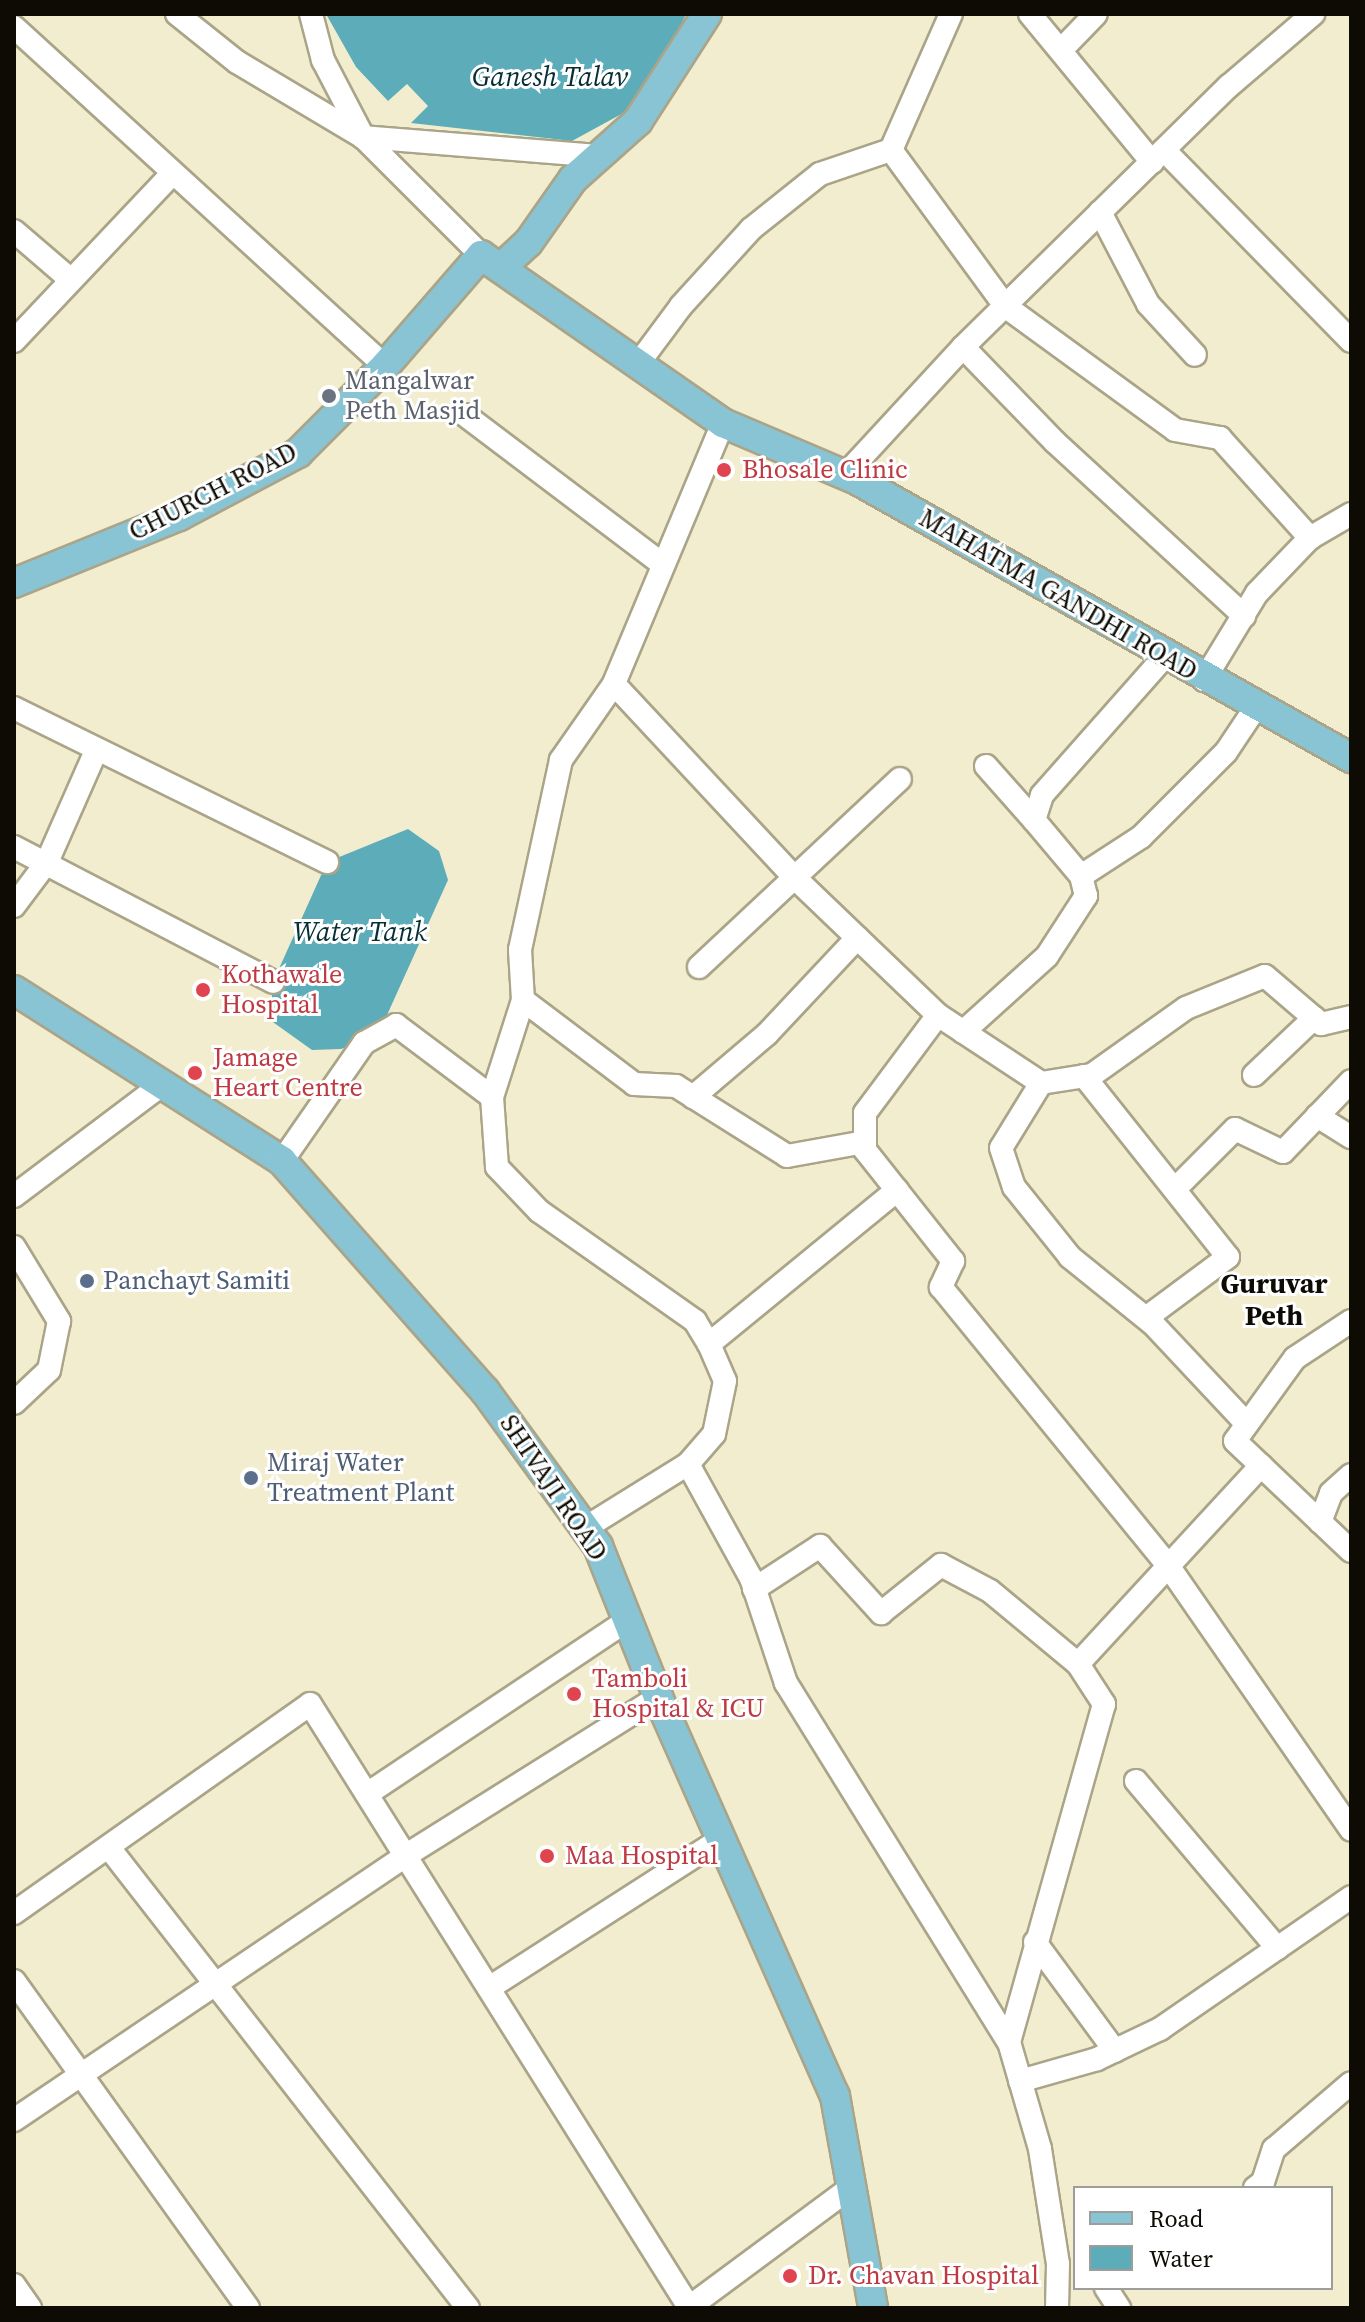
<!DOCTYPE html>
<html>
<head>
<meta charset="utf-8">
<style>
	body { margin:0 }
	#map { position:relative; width:1365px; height:2322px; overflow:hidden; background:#f3edcf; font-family:"Source Serif 4",serif }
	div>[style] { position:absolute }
	.water>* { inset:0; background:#5cacba }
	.roads { filter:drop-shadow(2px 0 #aaa488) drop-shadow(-2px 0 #aaa488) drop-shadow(0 2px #aaa488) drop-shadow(0 -2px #aaa488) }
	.minor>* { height:22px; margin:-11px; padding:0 11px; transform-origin:11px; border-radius:11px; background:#fff }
	.major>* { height:28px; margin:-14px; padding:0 14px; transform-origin:14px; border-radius:14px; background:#89c4d4 }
	.dots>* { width:22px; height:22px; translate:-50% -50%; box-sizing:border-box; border:4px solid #fff; border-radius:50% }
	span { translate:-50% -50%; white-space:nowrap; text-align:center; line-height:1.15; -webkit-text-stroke:6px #fff; paint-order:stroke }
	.worship-label { font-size:26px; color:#5b616d }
	.left { translate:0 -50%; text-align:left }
	.health-label { font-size:26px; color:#be3a42 }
	.street-label { font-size:26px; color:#0d0b03 }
	.service-label { font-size:26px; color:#4e5e75 }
	.water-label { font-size:28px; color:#062f35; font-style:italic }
	.neighbourhood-label { font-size:28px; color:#0d0b03; font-weight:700 }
	.frame { position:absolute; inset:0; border:16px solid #0d0b03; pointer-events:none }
	.legend { position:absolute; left:1073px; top:2186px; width:260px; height:104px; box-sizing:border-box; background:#fff; border:2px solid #9e9d9a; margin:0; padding:10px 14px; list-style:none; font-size:24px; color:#0d0b03 }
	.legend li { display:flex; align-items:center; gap:16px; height:40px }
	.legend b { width:40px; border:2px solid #9e9d9a }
</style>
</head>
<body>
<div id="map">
	<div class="water">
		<div style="clip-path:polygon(326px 14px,686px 14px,670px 49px,627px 111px,572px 141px,411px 123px,428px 106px,407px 84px,388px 101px,356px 67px)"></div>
		<div style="clip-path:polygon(408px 829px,439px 851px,448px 880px,378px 1035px,341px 1049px,312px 1050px,270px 1020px,273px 982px,327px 862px)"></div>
	</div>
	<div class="roads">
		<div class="minor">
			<div style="left:177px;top:14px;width:77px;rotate:38.7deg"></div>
			<div style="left:237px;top:62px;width:147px;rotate:30.8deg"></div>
			<div style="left:363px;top:137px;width:167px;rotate:45deg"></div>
			<div style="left:311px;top:14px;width:48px;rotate:75.4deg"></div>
			<div style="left:323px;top:60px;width:87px;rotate:62.5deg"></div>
			<div style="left:363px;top:137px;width:237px;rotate:4.6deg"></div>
			<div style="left:1030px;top:14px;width:192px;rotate:50.5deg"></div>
			<div style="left:14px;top:27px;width:503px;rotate:42.42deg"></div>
			<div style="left:1063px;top:48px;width:47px;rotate:-45.9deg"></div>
			<div style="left:891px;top:150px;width:193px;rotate:53.8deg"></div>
			<div style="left:1005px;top:306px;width:210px;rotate:36.1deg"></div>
			<div style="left:1175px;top:430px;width:46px;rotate:10.1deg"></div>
			<div style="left:1220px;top:438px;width:135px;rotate:48deg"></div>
			<div style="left:891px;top:150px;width:149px;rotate:-66.2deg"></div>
			<div style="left:1164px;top:150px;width:267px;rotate:45.6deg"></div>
			<div style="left:1100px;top:212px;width:104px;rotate:62.4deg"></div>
			<div style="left:1148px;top:304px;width:69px;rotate:47.3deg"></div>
			<div style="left:14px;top:231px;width:75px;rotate:40.7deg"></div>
			<div style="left:14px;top:341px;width:231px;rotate:-46.6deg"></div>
			<div style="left:963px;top:347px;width:132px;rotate:45.9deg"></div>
			<div style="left:1055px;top:442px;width:257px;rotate:42.6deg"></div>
			<div style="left:638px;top:364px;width:72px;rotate:-53.4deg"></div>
			<div style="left:681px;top:306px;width:104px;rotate:-47.7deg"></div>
			<div style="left:751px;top:229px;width:88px;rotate:-38.6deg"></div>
			<div style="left:820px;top:174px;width:75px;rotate:-18.7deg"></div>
			<div style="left:465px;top:415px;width:248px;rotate:37.1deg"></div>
			<div style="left:723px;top:423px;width:283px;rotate:112.7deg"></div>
			<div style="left:614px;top:684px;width:93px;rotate:124.9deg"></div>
			<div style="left:561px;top:760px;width:194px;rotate:102.2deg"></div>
			<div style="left:520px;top:950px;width:50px;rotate:86.6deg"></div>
			<div style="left:523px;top:1000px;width:102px;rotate:107.7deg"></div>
			<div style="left:492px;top:1097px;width:70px;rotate:85.9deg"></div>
			<div style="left:497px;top:1167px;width:61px;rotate:46.3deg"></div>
			<div style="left:539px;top:1211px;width:191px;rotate:35.2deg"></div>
			<div style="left:695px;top:1321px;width:27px;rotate:59deg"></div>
			<div style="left:709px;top:1344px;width:40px;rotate:66.6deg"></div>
			<div style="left:725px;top:1381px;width:54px;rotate:101.7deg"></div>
			<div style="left:714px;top:1434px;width:40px;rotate:131deg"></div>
			<div style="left:688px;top:1464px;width:130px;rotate:61.1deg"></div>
			<div style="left:751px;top:1578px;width:111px;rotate:71.6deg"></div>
			<div style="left:786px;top:1683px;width:423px;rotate:58.2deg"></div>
			<div style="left:1009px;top:2042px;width:111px;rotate:73.8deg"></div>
			<div style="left:1040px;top:2149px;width:116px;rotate:81.1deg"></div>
			<div style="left:1058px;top:2264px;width:44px;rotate:91.3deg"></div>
			<div style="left:845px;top:475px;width:174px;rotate:-47.3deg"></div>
			<div style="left:963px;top:347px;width:373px;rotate:-44.5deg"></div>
			<div style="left:1229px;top:86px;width:111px;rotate:-40.6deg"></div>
			<div style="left:1204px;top:680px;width:102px;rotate:-58.7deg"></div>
			<div style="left:1257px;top:593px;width:76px;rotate:-46.1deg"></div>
			<div style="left:1310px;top:538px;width:48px;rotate:-30.3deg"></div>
			<div style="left:614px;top:684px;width:265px;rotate:47deg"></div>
			<div style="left:795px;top:878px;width:198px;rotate:43.8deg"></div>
			<div style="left:938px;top:1015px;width:122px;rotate:126.7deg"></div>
			<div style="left:865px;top:1113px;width:37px;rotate:90deg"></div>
			<div style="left:865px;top:1150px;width:142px;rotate:51.6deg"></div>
			<div style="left:953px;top:1261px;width:29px;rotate:115deg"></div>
			<div style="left:941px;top:1287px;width:357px;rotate:50.8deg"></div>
			<div style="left:1167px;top:1564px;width:323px;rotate:55.3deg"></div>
			<div style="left:14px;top:708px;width:349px;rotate:26.2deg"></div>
			<div style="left:986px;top:766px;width:72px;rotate:48.4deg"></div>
			<div style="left:14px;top:847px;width:292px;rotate:27.5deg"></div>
			<div style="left:1081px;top:876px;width:73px;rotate:-130deg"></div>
			<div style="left:1034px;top:820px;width:26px;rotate:-72deg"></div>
			<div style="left:1042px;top:795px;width:184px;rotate:-48.5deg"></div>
			<div style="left:14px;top:906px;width:55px;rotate:-53.1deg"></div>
			<div style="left:47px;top:862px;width:121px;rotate:-66.2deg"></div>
			<div style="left:699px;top:967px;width:275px;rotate:-43.1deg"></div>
			<div style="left:523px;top:1000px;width:139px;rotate:37.1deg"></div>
			<div style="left:634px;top:1084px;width:42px;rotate:2.7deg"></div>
			<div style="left:676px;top:1086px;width:131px;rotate:32.2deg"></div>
			<div style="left:787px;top:1156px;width:79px;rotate:-10.2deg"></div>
			<div style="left:938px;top:1015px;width:123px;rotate:33.4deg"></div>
			<div style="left:1041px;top:1083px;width:52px;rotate:-8.9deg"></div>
			<div style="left:1092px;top:1075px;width:115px;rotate:-35.5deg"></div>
			<div style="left:1186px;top:1008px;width:85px;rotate:-22.1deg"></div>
			<div style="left:1265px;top:976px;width:74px;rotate:40.6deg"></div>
			<div style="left:1321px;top:1024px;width:31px;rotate:-13deg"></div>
			<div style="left:963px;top:1032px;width:113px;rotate:-42.1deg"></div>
			<div style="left:1047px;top:956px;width:72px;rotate:-57deg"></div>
			<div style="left:1086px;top:896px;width:21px;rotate:-104deg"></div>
			<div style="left:1081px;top:876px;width:72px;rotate:-33deg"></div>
			<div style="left:1141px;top:837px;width:120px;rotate:-45deg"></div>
			<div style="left:1226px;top:752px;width:54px;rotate:-56.3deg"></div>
			<div style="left:1254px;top:1075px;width:83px;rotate:-43.5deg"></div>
			<div style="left:1084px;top:1076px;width:231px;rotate:51.5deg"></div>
			<div style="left:1228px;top:1257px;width:102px;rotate:143.4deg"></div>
			<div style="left:1041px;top:1083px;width:76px;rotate:121.6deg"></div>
			<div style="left:1001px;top:1148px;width:41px;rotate:71.6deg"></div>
			<div style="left:1014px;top:1187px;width:90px;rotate:51.3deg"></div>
			<div style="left:1070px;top:1257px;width:107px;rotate:38.9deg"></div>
			<div style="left:1153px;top:1324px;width:137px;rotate:46.8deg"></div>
			<div style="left:693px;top:1097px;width:97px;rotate:-40.4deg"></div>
			<div style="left:767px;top:1034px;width:132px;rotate:-46.8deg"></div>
			<div style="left:1317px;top:1116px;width:40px;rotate:32deg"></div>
			<div style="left:282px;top:1161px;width:144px;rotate:-55.2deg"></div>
			<div style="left:364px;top:1043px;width:37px;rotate:-29deg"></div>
			<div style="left:396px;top:1025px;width:120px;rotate:36.9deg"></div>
			<div style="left:1175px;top:1189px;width:85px;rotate:-45deg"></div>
			<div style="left:1235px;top:1129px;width:53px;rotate:25.6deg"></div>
			<div style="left:1283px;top:1152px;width:98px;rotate:-46.2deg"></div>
			<div style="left:14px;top:1196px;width:188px;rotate:-37deg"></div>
			<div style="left:14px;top:1247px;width:87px;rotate:58.7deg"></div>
			<div style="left:59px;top:1321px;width:50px;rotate:101.5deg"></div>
			<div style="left:49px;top:1370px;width:48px;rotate:136.7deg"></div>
			<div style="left:1351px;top:1321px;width:67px;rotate:146.5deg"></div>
			<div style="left:1295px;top:1358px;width:102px;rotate:125.9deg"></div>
			<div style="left:1235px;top:1441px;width:160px;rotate:43.5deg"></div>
			<div style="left:709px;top:1344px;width:243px;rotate:-39.3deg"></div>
			<div style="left:1320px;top:1522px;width:31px;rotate:-69deg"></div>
			<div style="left:1331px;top:1493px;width:27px;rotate:-42deg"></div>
			<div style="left:585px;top:1528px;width:121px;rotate:-31.9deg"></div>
			<div style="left:754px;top:1589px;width:79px;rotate:-33.1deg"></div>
			<div style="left:820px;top:1546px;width:91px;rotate:47.7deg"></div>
			<div style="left:881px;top:1613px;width:77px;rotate:-38.7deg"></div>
			<div style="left:941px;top:1565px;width:55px;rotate:28deg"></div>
			<div style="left:990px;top:1591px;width:114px;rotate:39.7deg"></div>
			<div style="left:1078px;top:1664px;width:48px;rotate:57deg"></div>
			<div style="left:1104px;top:1704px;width:351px;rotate:105.7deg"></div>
			<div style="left:1078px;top:1664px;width:270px;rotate:-47.3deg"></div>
			<div style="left:1136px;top:1781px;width:219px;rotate:49.8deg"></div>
			<div style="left:367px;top:1794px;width:315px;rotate:-33.7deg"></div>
			<div style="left:110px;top:1849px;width:582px;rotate:52.05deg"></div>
			<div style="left:14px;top:1913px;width:362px;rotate:-35.2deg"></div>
			<div style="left:310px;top:1704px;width:712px;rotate:57.85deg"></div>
			<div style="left:1035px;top:1942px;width:135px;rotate:53.7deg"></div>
			<div style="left:14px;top:1981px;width:402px;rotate:54.4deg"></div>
			<div style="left:489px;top:1988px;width:278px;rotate:-32.7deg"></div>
			<div style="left:1020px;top:2081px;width:80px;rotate:-15.9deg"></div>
			<div style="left:1097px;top:2059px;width:70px;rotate:-25.5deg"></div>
			<div style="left:1160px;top:2029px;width:232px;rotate:-34.6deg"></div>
			<div style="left:14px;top:2120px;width:472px;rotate:-34deg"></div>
			<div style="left:405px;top:1856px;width:299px;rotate:-32.1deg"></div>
			<div style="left:1255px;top:2188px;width:10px;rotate:-37deg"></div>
			<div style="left:1263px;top:2182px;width:35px;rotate:-72deg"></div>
			<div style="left:1274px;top:2149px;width:101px;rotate:-40.6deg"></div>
			<div style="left:14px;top:2285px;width:28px;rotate:55deg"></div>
			<div style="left:1106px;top:2288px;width:24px;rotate:57deg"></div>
			<div style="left:688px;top:2308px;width:205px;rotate:-36.5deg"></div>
		</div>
		<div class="major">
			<div style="left:503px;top:266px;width:34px;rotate:-43deg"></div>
			<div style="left:528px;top:243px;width:78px;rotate:-54.9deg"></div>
			<div style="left:573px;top:179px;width:87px;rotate:-41.7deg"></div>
			<div style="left:638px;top:121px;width:127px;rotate:-57.2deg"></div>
			<div style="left:14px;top:583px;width:178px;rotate:-22.1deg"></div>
			<div style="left:179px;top:516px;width:135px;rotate:-27.9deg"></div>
			<div style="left:298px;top:453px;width:123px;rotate:-45deg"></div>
			<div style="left:385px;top:366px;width:147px;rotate:-49.1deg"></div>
			<div style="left:481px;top:255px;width:295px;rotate:34.8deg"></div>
			<div style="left:723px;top:423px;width:146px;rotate:23deg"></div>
			<div style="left:857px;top:480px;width:567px;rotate:29.37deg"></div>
			<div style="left:14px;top:990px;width:318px;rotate:32.5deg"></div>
			<div style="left:282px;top:1161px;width:307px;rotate:48.6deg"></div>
			<div style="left:485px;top:1391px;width:192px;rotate:53.9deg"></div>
			<div style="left:598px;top:1546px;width:162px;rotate:68.3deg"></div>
			<div style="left:658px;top:1697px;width:436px;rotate:66.1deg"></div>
			<div style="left:835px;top:2096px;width:215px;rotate:79.8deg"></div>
		</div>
	</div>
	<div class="dots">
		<div style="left:329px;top:396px;background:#6b7280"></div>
		<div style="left:724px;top:470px;background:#e0444e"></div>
		<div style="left:203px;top:990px;background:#e0444e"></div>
		<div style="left:195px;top:1073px;background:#e0444e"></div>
		<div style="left:87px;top:1281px;background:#5c6f8a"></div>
		<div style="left:251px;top:1478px;background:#5c6f8a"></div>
		<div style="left:574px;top:1694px;background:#e0444e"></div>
		<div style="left:547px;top:1856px;background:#e0444e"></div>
		<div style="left:790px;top:2276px;background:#e0444e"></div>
	</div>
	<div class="worship-label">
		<span class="left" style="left:345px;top:396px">Mangalwar<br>Peth Masjid</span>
	</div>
	<div class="health-label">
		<span class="left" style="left:742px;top:470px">Bhosale Clinic</span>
		<span class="left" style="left:221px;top:990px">Kothawale<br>Hospital</span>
		<span class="left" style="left:213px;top:1073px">Jamage<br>Heart Centre</span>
		<span class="left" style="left:592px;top:1694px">Tamboli<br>Hospital &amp; ICU</span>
		<span class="left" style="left:565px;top:1856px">Maa Hospital</span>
		<span class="left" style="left:808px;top:2276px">Dr. Chavan Hospital</span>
	</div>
	<div class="street-label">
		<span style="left:213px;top:492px;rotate:-27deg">CHURCH ROAD</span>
		<span style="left:1058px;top:595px;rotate:30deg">MAHATMA GANDHI ROAD</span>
		<span style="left:553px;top:1488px;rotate:56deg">SHIVAJI ROAD</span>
	</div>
	<div class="service-label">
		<span class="left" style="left:103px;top:1281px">Panchayt Samiti</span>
		<span class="left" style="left:267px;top:1478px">Miraj Water<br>Treatment Plant</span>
	</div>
	<div class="water-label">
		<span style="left:550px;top:76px">Ganesh Talav</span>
		<span style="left:360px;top:931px">Water Tank</span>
	</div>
	<div class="neighbourhood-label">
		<span style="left:1274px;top:1299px">Guruvar<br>Peth</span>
	</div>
	<div class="frame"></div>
	<ul class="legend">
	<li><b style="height:10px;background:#89c4d4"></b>Road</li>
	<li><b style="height:22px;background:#5cacba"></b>Water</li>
	</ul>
</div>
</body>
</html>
